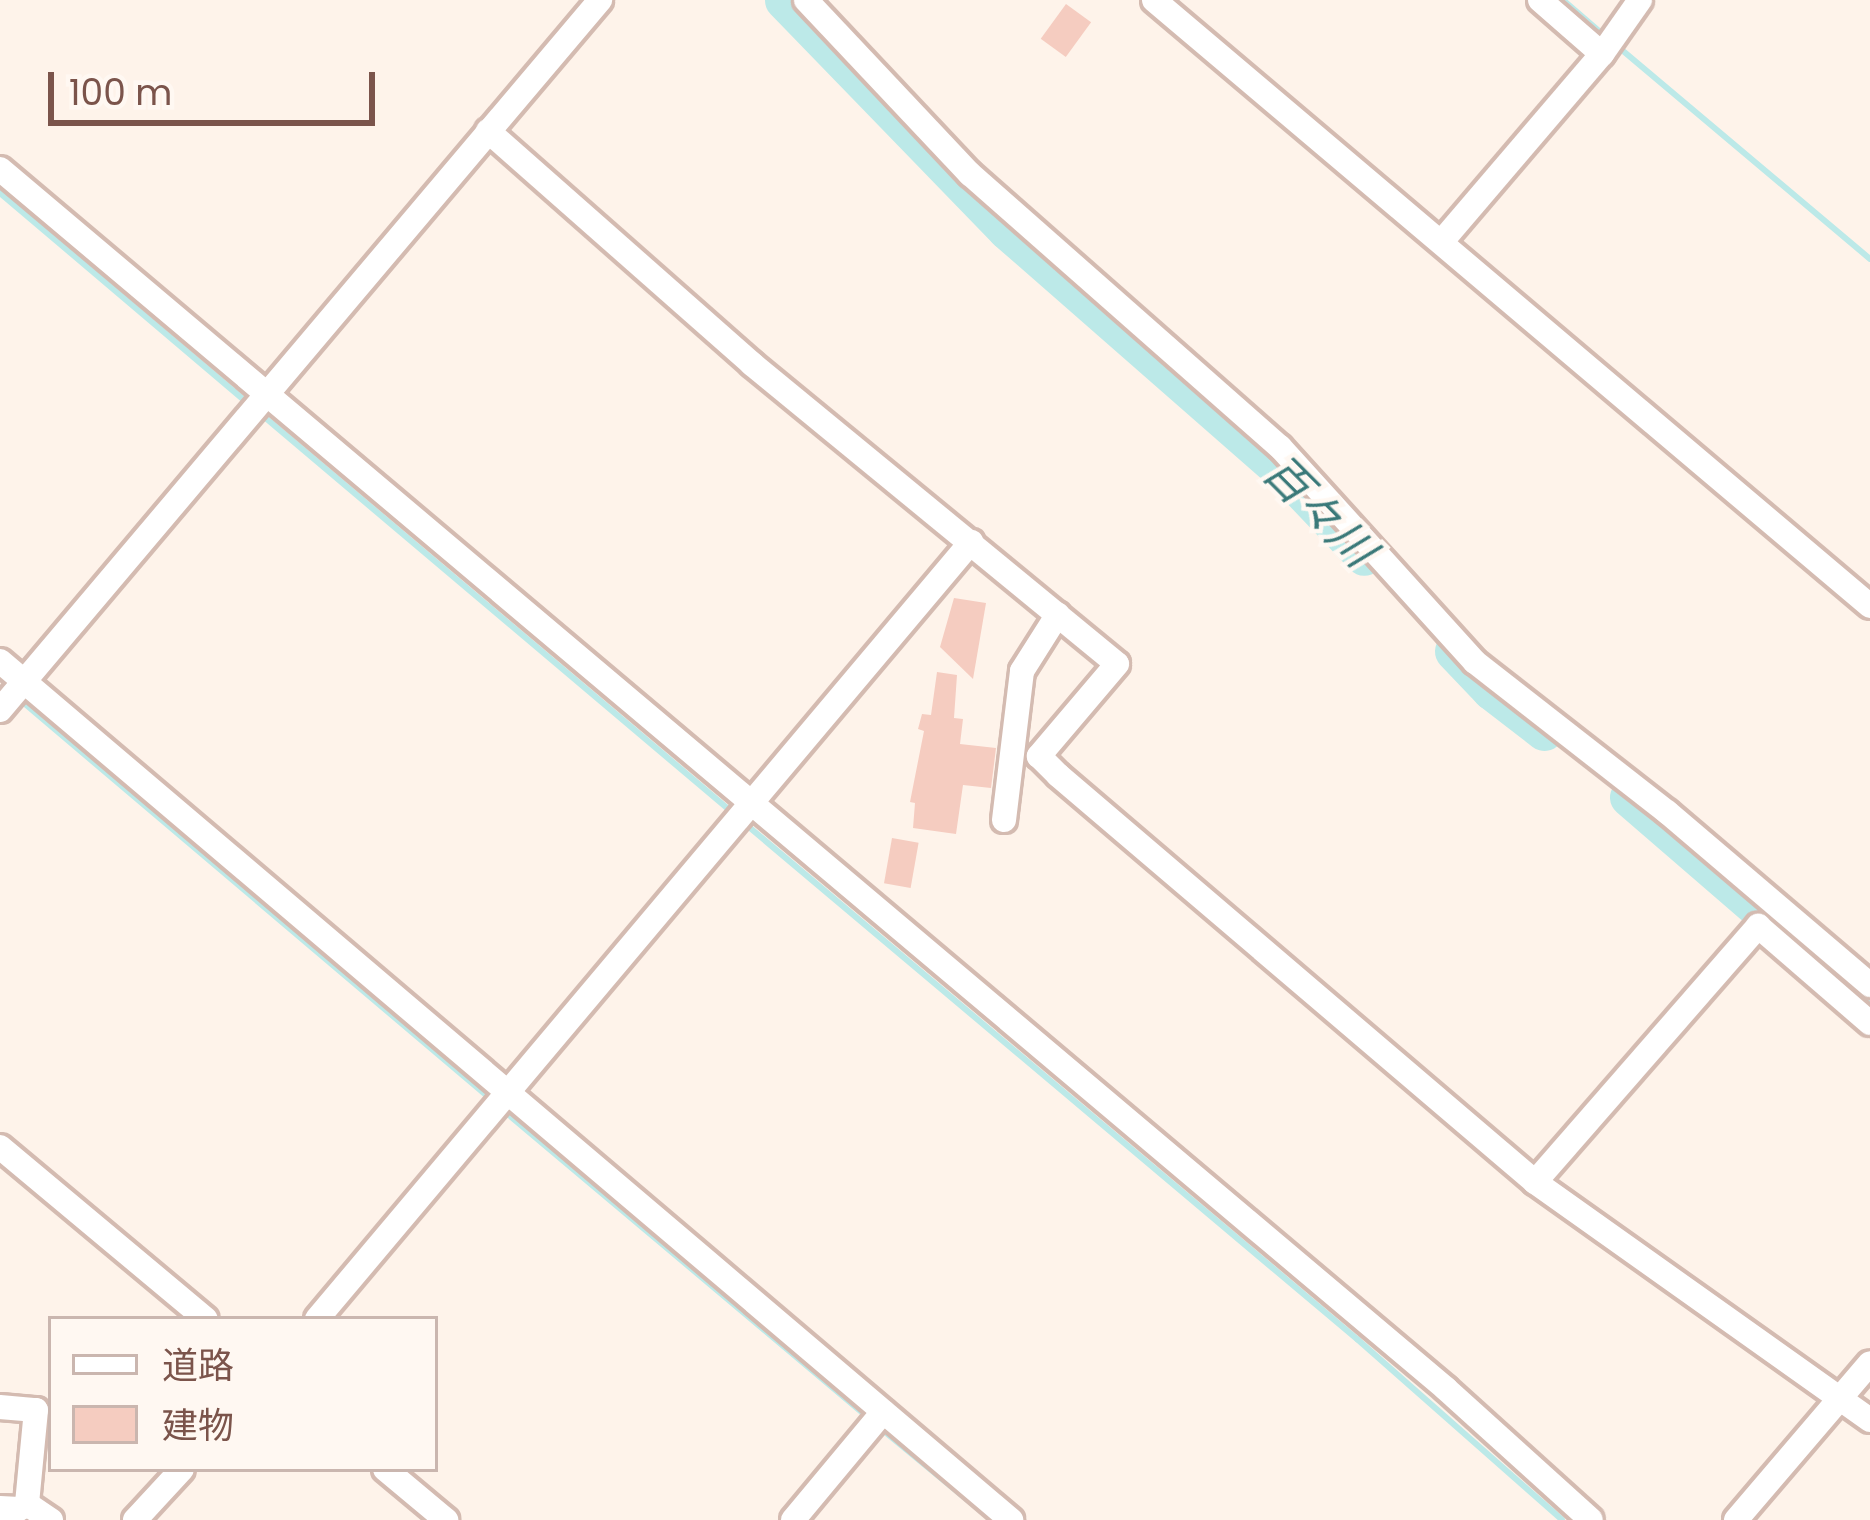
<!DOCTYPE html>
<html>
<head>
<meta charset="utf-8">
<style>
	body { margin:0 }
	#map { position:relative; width:1870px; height:1520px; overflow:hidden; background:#fef3ea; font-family:Poppins,"Noto Sans JP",sans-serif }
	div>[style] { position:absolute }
	.stream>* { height:6px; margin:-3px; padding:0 3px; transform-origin:3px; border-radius:3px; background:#bce9e8 }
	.river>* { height:39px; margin:-19.5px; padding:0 19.5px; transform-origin:19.5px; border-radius:19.5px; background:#bce9e8 }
	.building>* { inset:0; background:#f5ccc0; transform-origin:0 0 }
	.roads { filter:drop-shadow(3px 0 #d4bbb1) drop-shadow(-3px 0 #d4bbb1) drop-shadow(0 3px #d4bbb1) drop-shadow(0 -3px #d4bbb1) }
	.minor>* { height:24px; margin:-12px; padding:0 12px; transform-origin:12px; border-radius:12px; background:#fff }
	span { translate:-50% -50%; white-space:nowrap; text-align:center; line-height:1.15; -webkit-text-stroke:9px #fff8f2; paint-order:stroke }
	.water-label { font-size:45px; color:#3a7979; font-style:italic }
	.legend { position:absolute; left:48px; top:1316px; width:390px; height:156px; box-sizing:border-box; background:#fff8f2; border:3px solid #cab6af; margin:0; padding:15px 21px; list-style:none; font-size:36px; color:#7b544b }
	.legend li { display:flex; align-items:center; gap:24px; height:60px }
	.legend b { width:60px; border:3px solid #cab6af }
	.scale { position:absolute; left:48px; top:72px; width:327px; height:54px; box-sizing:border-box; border:6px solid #7b544b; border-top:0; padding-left:15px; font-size:36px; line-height:42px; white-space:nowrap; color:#7b544b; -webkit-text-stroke:9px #fff8f2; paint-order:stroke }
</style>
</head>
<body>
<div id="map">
	<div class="stream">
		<div style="left:1563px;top:0;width:57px;rotate:40.7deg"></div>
		<div style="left:1616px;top:45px;width:332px;rotate:40.1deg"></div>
		<div style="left:0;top:193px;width:331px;rotate:40.3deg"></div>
		<div style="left:262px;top:415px;width:617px;rotate:40.2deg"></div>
		<div style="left:18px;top:698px;width:623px;rotate:40.31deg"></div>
		<div style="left:743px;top:822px;width:803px;rotate:40.1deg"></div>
		<div style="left:1357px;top:1339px;width:273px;rotate:41.4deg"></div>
		<div style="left:503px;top:1110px;width:478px;rotate:40.1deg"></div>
		<div style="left:879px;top:1427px;width:146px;rotate:39.5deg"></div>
	</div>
	<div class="river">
		<div style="left:784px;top:0;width:320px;rotate:45.9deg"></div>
		<div style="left:1007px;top:230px;width:371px;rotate:41.2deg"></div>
		<div style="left:1286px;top:474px;width:113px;rotate:46.4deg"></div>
		<div style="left:1454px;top:651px;width:54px;rotate:46.5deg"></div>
		<div style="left:1491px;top:690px;width:67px;rotate:37.7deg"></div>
		<div style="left:1629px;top:797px;width:318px;rotate:40.8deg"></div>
	</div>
	<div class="building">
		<div style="left:1066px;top:4px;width:31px;height:43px;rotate:36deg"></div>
		<div style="clip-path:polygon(954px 598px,986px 603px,973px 679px,940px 647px)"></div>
		<div style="clip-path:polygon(937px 672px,957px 675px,954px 718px,963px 719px,960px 744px,996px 748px,991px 788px,963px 785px,956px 834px,913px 828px,915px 803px,910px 802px,924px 731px,918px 729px,922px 714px,931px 715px)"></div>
		<div style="left:892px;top:838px;width:27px;height:46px;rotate:10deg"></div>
	</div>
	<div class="roads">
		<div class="minor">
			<div style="left:806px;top:0;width:239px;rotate:46.7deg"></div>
			<div style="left:970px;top:174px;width:413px;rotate:41.4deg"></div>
			<div style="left:1280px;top:447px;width:290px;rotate:47.8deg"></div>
			<div style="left:1475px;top:662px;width:244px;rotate:38deg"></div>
			<div style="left:1667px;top:812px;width:267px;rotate:40.4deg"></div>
			<div style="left:1154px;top:0;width:938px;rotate:40.24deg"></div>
			<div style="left:1540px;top:0;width:82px;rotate:41.1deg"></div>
			<div style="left:488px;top:131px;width:352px;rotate:41.4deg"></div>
			<div style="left:752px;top:364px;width:472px;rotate:39.4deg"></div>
			<div style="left:1117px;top:664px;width:121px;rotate:130.3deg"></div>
			<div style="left:1039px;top:756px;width:27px;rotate:45deg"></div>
			<div style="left:1058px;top:775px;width:627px;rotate:40.47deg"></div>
			<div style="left:1535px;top:1182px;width:411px;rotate:35.4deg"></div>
			<div style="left:0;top:169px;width:1892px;rotate:40.15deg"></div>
			<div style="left:1446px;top:1389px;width:195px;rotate:42.1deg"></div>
			<div style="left:1443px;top:240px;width:245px;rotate:-49.5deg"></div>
			<div style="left:1602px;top:54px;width:66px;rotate:-54.9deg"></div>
			<div style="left:0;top:661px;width:1327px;rotate:40.35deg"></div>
			<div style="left:0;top:710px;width:930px;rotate:-49.8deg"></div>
			<div style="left:1004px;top:820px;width:150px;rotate:-83.1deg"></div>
			<div style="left:1022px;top:671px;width:67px;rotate:-57.7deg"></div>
			<div style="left:0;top:1147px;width:268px;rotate:39.9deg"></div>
			<div style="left:1535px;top:1182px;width:340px;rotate:-48.9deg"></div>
			<div style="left:1758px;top:926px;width:148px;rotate:40.9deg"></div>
			<div style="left:317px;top:1319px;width:1016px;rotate:-49.91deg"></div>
			<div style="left:0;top:1407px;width:36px;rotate:5deg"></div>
			<div style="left:36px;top:1410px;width:94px;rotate:95.5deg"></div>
			<div style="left:27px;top:1504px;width:29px;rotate:34deg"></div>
			<div style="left:385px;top:1469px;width:80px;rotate:39.9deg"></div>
			<div style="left:0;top:1508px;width:19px;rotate:3deg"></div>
			<div style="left:19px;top:1509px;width:9px;rotate:-32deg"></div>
			<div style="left:135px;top:1520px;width:69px;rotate:-47.3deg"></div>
			<div style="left:793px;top:1520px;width:141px;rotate:-50.2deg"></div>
			<div style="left:1736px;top:1520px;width:206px;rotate:-49.5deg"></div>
		</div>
	</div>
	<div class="water-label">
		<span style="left:1319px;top:511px;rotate:45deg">百々川</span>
	</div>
	<ul class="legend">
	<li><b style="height:15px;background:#fff"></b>道路</li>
	<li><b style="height:33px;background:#f5ccc0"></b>建物</li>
	</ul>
	<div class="scale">100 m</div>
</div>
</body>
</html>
